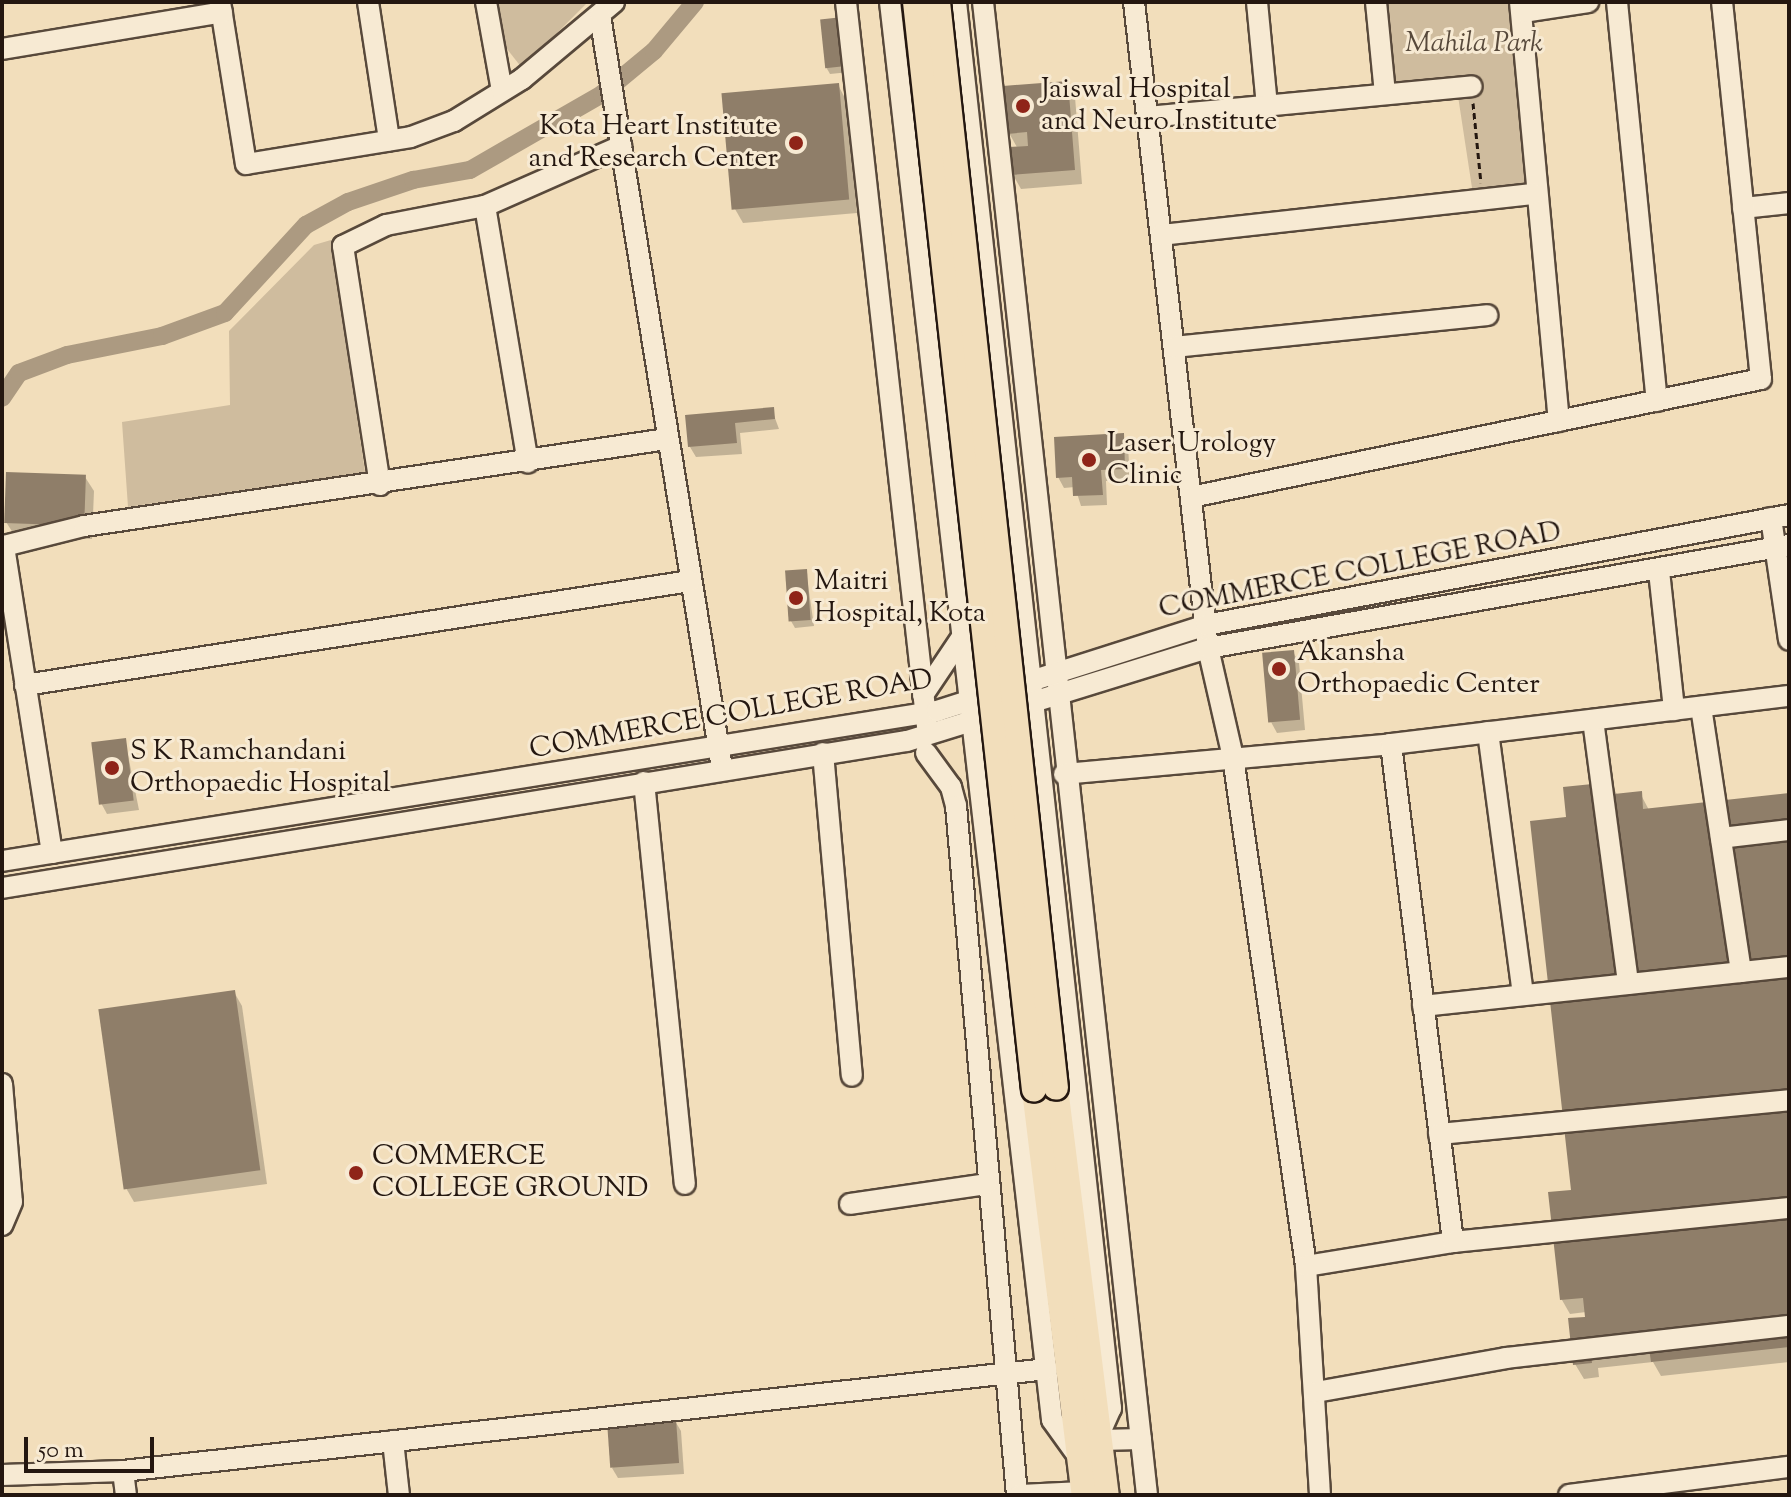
<!DOCTYPE html>
<html>
<head>
<meta charset="utf-8">
<style>
	body { margin:0 }
	#map { position:relative; width:1791px; height:1497px; overflow:hidden; background:#f2debb; font-family:"Sorts Mill Goudy",serif }
	div>[style] { position:absolute }
	.green>* { inset:0; background:#cfbc9e }
	.shadow>* { inset:0; background:#0003 }
	.canal>* { height:18px; margin:-9px; padding:0 9px; transform-origin:9px; border-radius:9px; background:#ac9a81 }
	.building>* { inset:0; background:#8f7e69; transform-origin:0 0 }
	.path>* { height:3px; margin-top:-1.5px; transform-origin:0; background:repeating-linear-gradient(90deg,#241710 0 6px,transparent 0 10px) }
	.roads { filter:drop-shadow(2px 0 #58493b) drop-shadow(-2px 0 #58493b) drop-shadow(0 2px #58493b) drop-shadow(0 -2px #58493b) }
	.minor>* { height:20px; margin:-10px; padding:0 10px; transform-origin:10px; border-radius:10px; background:#f7ead3 }
	.major>* { height:24px; margin:-12px; padding:0 12px; transform-origin:12px; border-radius:12px; background:#f2debb }
	.bridges { filter:drop-shadow(2px 0 #241710) drop-shadow(-2px 0 #241710) drop-shadow(0 2px #241710) drop-shadow(0 -2px #241710) }
	.major-bridge>* { height:24px; margin:-12px; padding:0 12px; transform-origin:12px; border-radius:12px; background:#f2debb }
	.dots>* { width:22px; height:22px; translate:-50% -50%; box-sizing:border-box; border:4px solid #f7ead3; border-radius:50% }
	span { translate:-50% -50%; white-space:nowrap; text-align:center; line-height:1.15; -webkit-text-stroke:6px #f7ead3; paint-order:stroke }
	.park-label { font-size:28px; color:#57493b; font-style:italic }
	.poi-label { font-size:28px; color:#241710 }
	.left { translate:0 -50%; text-align:left }
	.right { translate:-100% -50%; text-align:right }
	.street-label { font-size:28px; color:#241710 }
	.frame { position:absolute; inset:0; border:4px solid #241710; pointer-events:none }
	.scale { position:absolute; left:24px; top:1437px; width:130px; height:36px; box-sizing:border-box; border:4px solid #241710; border-top:0; padding-left:10px; font-size:24px; line-height:28px; white-space:nowrap; color:#241710; -webkit-text-stroke:6px #f7ead3; paint-order:stroke }
</style>
</head>
<body>
<div id="map">
	<div class="green">
		<div style="clip-path:polygon(495px 2px,588px 2px,522px 68px,503px 44px)"></div>
		<div style="clip-path:polygon(1381px 2px,1513px 2px,1533px 187px,1474px 201px,1456px 83px,1389px 87px)"></div>
		<div style="clip-path:polygon(331px 240px,365px 472px,128px 507px,122px 422px,230px 405px,229px 331px,314px 245px)"></div>
	</div>
	<div class="shadow">
		<div style="clip-path:polygon(846px 26px,850px 72px,830px 74px,826px 67px)"></div>
		<div style="clip-path:polygon(1067px 83px,1075px 97px,1082px 184px,1021px 189px,1013px 175px,1018px 149px,1009px 133px)"></div>
		<div style="clip-path:polygon(838px 85px,846px 100px,857px 213px,743px 223px,735px 209px)"></div>
		<div style="clip-path:polygon(772px 410px,779px 429px,740px 433px,742px 454px,696px 457px,690px 447px,687px 417px)"></div>
		<div style="clip-path:polygon(1122px 435px,1128px 446px,1130px 479px,1106px 481px,1107px 505px,1081px 506px,1075px 487px,1064px 488px,1058px 477px)"></div>
		<div style="clip-path:polygon(85px 477px,94px 491px,92px 539px,15px 536px,6px 522px)"></div>
		<div style="clip-path:polygon(806px 571px,814px 626px,795px 628px,791px 621px)"></div>
		<div style="clip-path:polygon(1293px 652px,1299px 663px,1305px 730px,1277px 733px,1271px 722px)"></div>
		<div style="clip-path:polygon(125px 740px,139px 810px,107px 814px,101px 803px)"></div>
		<div style="clip-path:polygon(1611px 784px,1618px 796px,1640px 793px,1649px 810px,1789px 795px,1789px 1362px,1661px 1376px,1653px 1362px,1598px 1368px,1599px 1377px,1584px 1379px,1575px 1364px,1586px 1312px,1570px 1314px,1562px 1300px,1573px 1191px,1568px 818px)"></div>
		<div style="clip-path:polygon(234px 992px,242px 1006px,267px 1184px,134px 1202px,126px 1188px)"></div>
		<div style="clip-path:polygon(675px 1421px,681px 1431px,684px 1474px,618px 1478px,612px 1468px)"></div>
	</div>
	<div class="canal">
		<div style="left:2px;top:398px;width:30px;rotate:-56deg"></div>
		<div style="left:19px;top:373px;width:51px;rotate:-20.6deg"></div>
		<div style="left:67px;top:355px;width:97px;rotate:-11.3deg"></div>
		<div style="left:162px;top:336px;width:67px;rotate:-20.1deg"></div>
		<div style="left:225px;top:313px;width:120px;rotate:-47.4deg"></div>
		<div style="left:306px;top:225px;width:48px;rotate:-28.7deg"></div>
		<div style="left:348px;top:202px;width:69px;rotate:-18.7deg"></div>
		<div style="left:413px;top:180px;width:58px;rotate:-10deg"></div>
		<div style="left:470px;top:170px;width:152px;rotate:-29.9deg"></div>
		<div style="left:602px;top:94px;width:67px;rotate:-39.6deg"></div>
		<div style="left:654px;top:51px;width:64px;rotate:-50.1deg"></div>
	</div>
	<div class="building">
		<div style="left:843px;top:17px;width:49px;height:23px;rotate:84deg"></div>
		<div style="clip-path:polygon(1068px 81px,1075px 170px,1011px 175px,1009px 147px,1028px 146px,1027px 132px,1007px 134px,1003px 86px)"></div>
		<div style="left:839px;top:83px;width:117px;height:118px;rotate:85deg"></div>
		<div style="clip-path:polygon(774px 407px,775px 419px,735px 423px,737px 443px,688px 447px,685px 415px)"></div>
		<div style="clip-path:polygon(1124px 433px,1125px 469px,1101px 470px,1103px 495px,1073px 496px,1072px 477px,1056px 478px,1054px 437px)"></div>
		<div style="left:6px;top:472px;width:80px;height:51px;rotate:2deg"></div>
		<div style="left:807px;top:569px;width:51px;height:22px;rotate:86deg"></div>
		<div style="left:1294px;top:650px;width:70px;height:32px;rotate:85deg"></div>
		<div style="left:126px;top:738px;width:63px;height:35px;rotate:83deg"></div>
		<div style="clip-path:polygon(1612px 782px,1614px 794px,1642px 791px,1643px 809px,1789px 793px,1789px 1347px,1651px 1362px,1649px 1348px,1591px 1354px,1592px 1363px,1573px 1365px,1568px 1318px,1585px 1317px,1583px 1298px,1560px 1300px,1548px 1192px,1571px 1190px,1530px 821px,1566px 817px,1563px 787px)"></div>
		<div style="left:235px;top:990px;width:182px;height:138px;rotate:82deg"></div>
		<div style="left:676px;top:1419px;width:44px;height:69px;rotate:86deg"></div>
	</div>
	<div class="path">
		<div style="left:1473px;top:103px;width:80px;rotate:84.3deg"></div>
	</div>
	<div class="roads">
		<div class="minor">
			<div style="left:220px;top:2px;width:164px;rotate:80.9deg"></div>
			<div style="left:246px;top:164px;width:167px;rotate:-9.3deg"></div>
			<div style="left:411px;top:137px;width:46px;rotate:-20.4deg"></div>
			<div style="left:454px;top:121px;width:80px;rotate:-31.7deg"></div>
			<div style="left:522px;top:79px;width:120px;rotate:-39.9deg"></div>
			<div style="left:368px;top:2px;width:140px;rotate:81.3deg"></div>
			<div style="left:486px;top:2px;width:90px;rotate:79.8deg"></div>
			<div style="left:846px;top:2px;width:729px;rotate:83.62deg"></div>
			<div style="left:890px;top:2px;width:1427px;rotate:83.48deg"></div>
			<div style="left:1052px;top:1420px;width:48px;rotate:54.3deg"></div>
			<div style="left:956px;top:2px;width:1415px;rotate:83.71deg"></div>
			<div style="left:1111px;top:1408px;width:27px;rotate:114deg"></div>
			<div style="left:983px;top:2px;width:1502px;rotate:83.73deg"></div>
			<div style="left:1134px;top:2px;width:650px;rotate:83.47deg"></div>
			<div style="left:1208px;top:648px;width:112px;rotate:77.1deg"></div>
			<div style="left:1233px;top:757px;width:514px;rotate:81.84deg"></div>
			<div style="left:1306px;top:1266px;width:229px;rotate:86.5deg"></div>
			<div style="left:1257px;top:2px;width:103px;rotate:84.5deg"></div>
			<div style="left:1376px;top:2px;width:92px;rotate:84.4deg"></div>
			<div style="left:1520px;top:2px;width:421px;rotate:84.7deg"></div>
			<div style="left:1617px;top:2px;width:401px;rotate:84.3deg"></div>
			<div style="left:1523px;top:12px;width:66px;rotate:-8.7deg"></div>
			<div style="left:600px;top:16px;width:756px;rotate:80.79deg"></div>
			<div style="left:2px;top:49px;width:223px;rotate:-9.5deg"></div>
			<div style="left:1147px;top:117px;width:326px;rotate:-5.4deg"></div>
			<div style="left:485px;top:206px;width:260px;rotate:80.5deg"></div>
			<div style="left:1743px;top:208px;width:46px;rotate:-6.2deg"></div>
			<div style="left:1161px;top:235px;width:375px;rotate:-6.3deg"></div>
			<div style="left:1174px;top:347px;width:315px;rotate:-5.8deg"></div>
			<div style="left:380px;top:485px;width:242px;rotate:-98.8deg"></div>
			<div style="left:343px;top:246px;width:48px;rotate:-26deg"></div>
			<div style="left:386px;top:225px;width:101px;rotate:-10.9deg"></div>
			<div style="left:485px;top:206px;width:149px;rotate:-23.8deg"></div>
			<div style="left:1191px;top:497px;width:582px;rotate:-11.7deg"></div>
			<div style="left:1761px;top:379px;width:379px;rotate:-95.9deg"></div>
			<div style="left:1771px;top:518px;width:123px;rotate:81.6deg"></div>
			<div style="left:1659px;top:571px;width:140px;rotate:83.8deg"></div>
			<div style="left:25px;top:685px;width:673px;rotate:-8.89deg"></div>
			<div style="left:923px;top:695px;width:73px;rotate:-56.1deg"></div>
			<div style="left:1701px;top:707px;width:268px;rotate:81.4deg"></div>
			<div style="left:1593px;top:720px;width:266px;rotate:82.4deg"></div>
			<div style="left:1488px;top:732px;width:265px;rotate:82.4deg"></div>
			<div style="left:1391px;top:744px;width:502px;rotate:82.9deg"></div>
			<div style="left:823px;top:753px;width:324px;rotate:84.9deg"></div>
			<div style="left:926px;top:753px;width:42px;rotate:53.7deg"></div>
			<div style="left:951px;top:787px;width:20px;rotate:75deg"></div>
			<div style="left:956px;top:806px;width:692px;rotate:84.94deg"></div>
			<div style="left:1064px;top:774px;width:328px;rotate:-5.2deg"></div>
			<div style="left:1391px;top:744px;width:401px;rotate:-6.9deg"></div>
			<div style="left:644px;top:782px;width:404px;rotate:84.2deg"></div>
			<div style="left:1721px;top:838px;width:68px;rotate:-6.7deg"></div>
			<div style="left:52px;top:853px;width:311px;rotate:-98.9deg"></div>
			<div style="left:4px;top:546px;width:82px;rotate:-14deg"></div>
			<div style="left:84px;top:526px;width:589px;rotate:-8.49deg"></div>
			<div style="left:2px;top:861px;width:947px;rotate:-9.11deg"></div>
			<div style="left:937px;top:711px;width:282px;rotate:-17.7deg"></div>
			<div style="left:1206px;top:625px;width:593px;rotate:-10.68deg"></div>
			<div style="left:2px;top:888px;width:917px;rotate:-9.23deg"></div>
			<div style="left:907px;top:741px;width:315px;rotate:-17.2deg"></div>
			<div style="left:1208px;top:648px;width:590px;rotate:-10.05deg"></div>
			<div style="left:1423px;top:1006px;width:368px;rotate:-6.1deg"></div>
			<div style="left:2px;top:1084px;width:118px;rotate:85.2deg"></div>
			<div style="left:12px;top:1202px;width:25px;rotate:113deg"></div>
			<div style="left:1439px;top:1134px;width:352px;rotate:-5.5deg"></div>
			<div style="left:850px;top:1204px;width:138px;rotate:-8.3deg"></div>
			<div style="left:1306px;top:1266px;width:149px;rotate:-9.3deg"></div>
			<div style="left:1453px;top:1242px;width:338px;rotate:-5.8deg"></div>
			<div style="left:1316px;top:1392px;width:193px;rotate:-10.1deg"></div>
			<div style="left:1506px;top:1358px;width:285px;rotate:-6.5deg"></div>
			<div style="left:1101px;top:1440px;width:40px;rotate:-1.4deg"></div>
			<div style="left:393px;top:1441px;width:54px;rotate:83.7deg"></div>
			<div style="left:123px;top:1471px;width:24px;rotate:83deg"></div>
			<div style="left:2px;top:1475px;width:121px;rotate:-1.9deg"></div>
			<div style="left:123px;top:1471px;width:930px;rotate:-6.3deg"></div>
			<div style="left:1020px;top:1495px;width:63px;rotate:-2.7deg"></div>
			<div style="left:1569px;top:1495px;width:222px;rotate:-7.3deg"></div>
		</div>
		<div class="major">
			<div style="left:1056px;top:1088px;width:410px;rotate:82.9deg"></div>
			<div style="left:1034px;top:1090px;width:408px;rotate:83deg"></div>
		</div>
	</div>
	<div class="bridges">
		<div class="major-bridge">
			<div style="left:915px;top:2px;width:1094px;rotate:83.76deg"></div>
			<div style="left:938px;top:2px;width:1092px;rotate:83.8deg"></div>
		</div>
	</div>
	<div class="dots">
		<div style="left:1023px;top:106px;background:#8f2418"></div>
		<div style="left:796px;top:143px;background:#8f2418"></div>
		<div style="left:1089px;top:460px;background:#8f2418"></div>
		<div style="left:796px;top:598px;background:#8f2418"></div>
		<div style="left:1279px;top:669px;background:#8f2418"></div>
		<div style="left:112px;top:768px;background:#8f2418"></div>
		<div style="left:356px;top:1173px;background:#8f2418"></div>
	</div>
	<div class="park-label">
		<span style="left:1474px;top:44px">Mahila Park</span>
	</div>
	<div class="poi-label">
		<span class="left" style="left:1041px;top:106px">Jaiswal Hospital<br>and Neuro Institute</span>
		<span class="right" style="left:778px;top:143px">Kota Heart Institute<br>and Research Center</span>
		<span class="left" style="left:1107px;top:460px">Laser Urology<br>Clinic</span>
		<span class="left" style="left:814px;top:598px">Maitri<br>Hospital, Kota</span>
		<span class="left" style="left:1297px;top:669px">Akansha<br>Orthopaedic Center</span>
		<span class="left" style="left:130px;top:768px">S K Ramchandani<br>Orthopaedic Hospital</span>
		<span class="left" style="left:372px;top:1173px">COMMERCE<br>COLLEGE GROUND</span>
	</div>
	<div class="street-label">
		<span style="left:1360px;top:571px;rotate:-11deg">COMMERCE COLLEGE ROAD</span>
		<span style="left:731px;top:715px;rotate:-10deg">COMMERCE COLLEGE ROAD</span>
	</div>
	<div class="frame"></div>
	<div class="scale">50 m</div>
</div>
</body>
</html>
